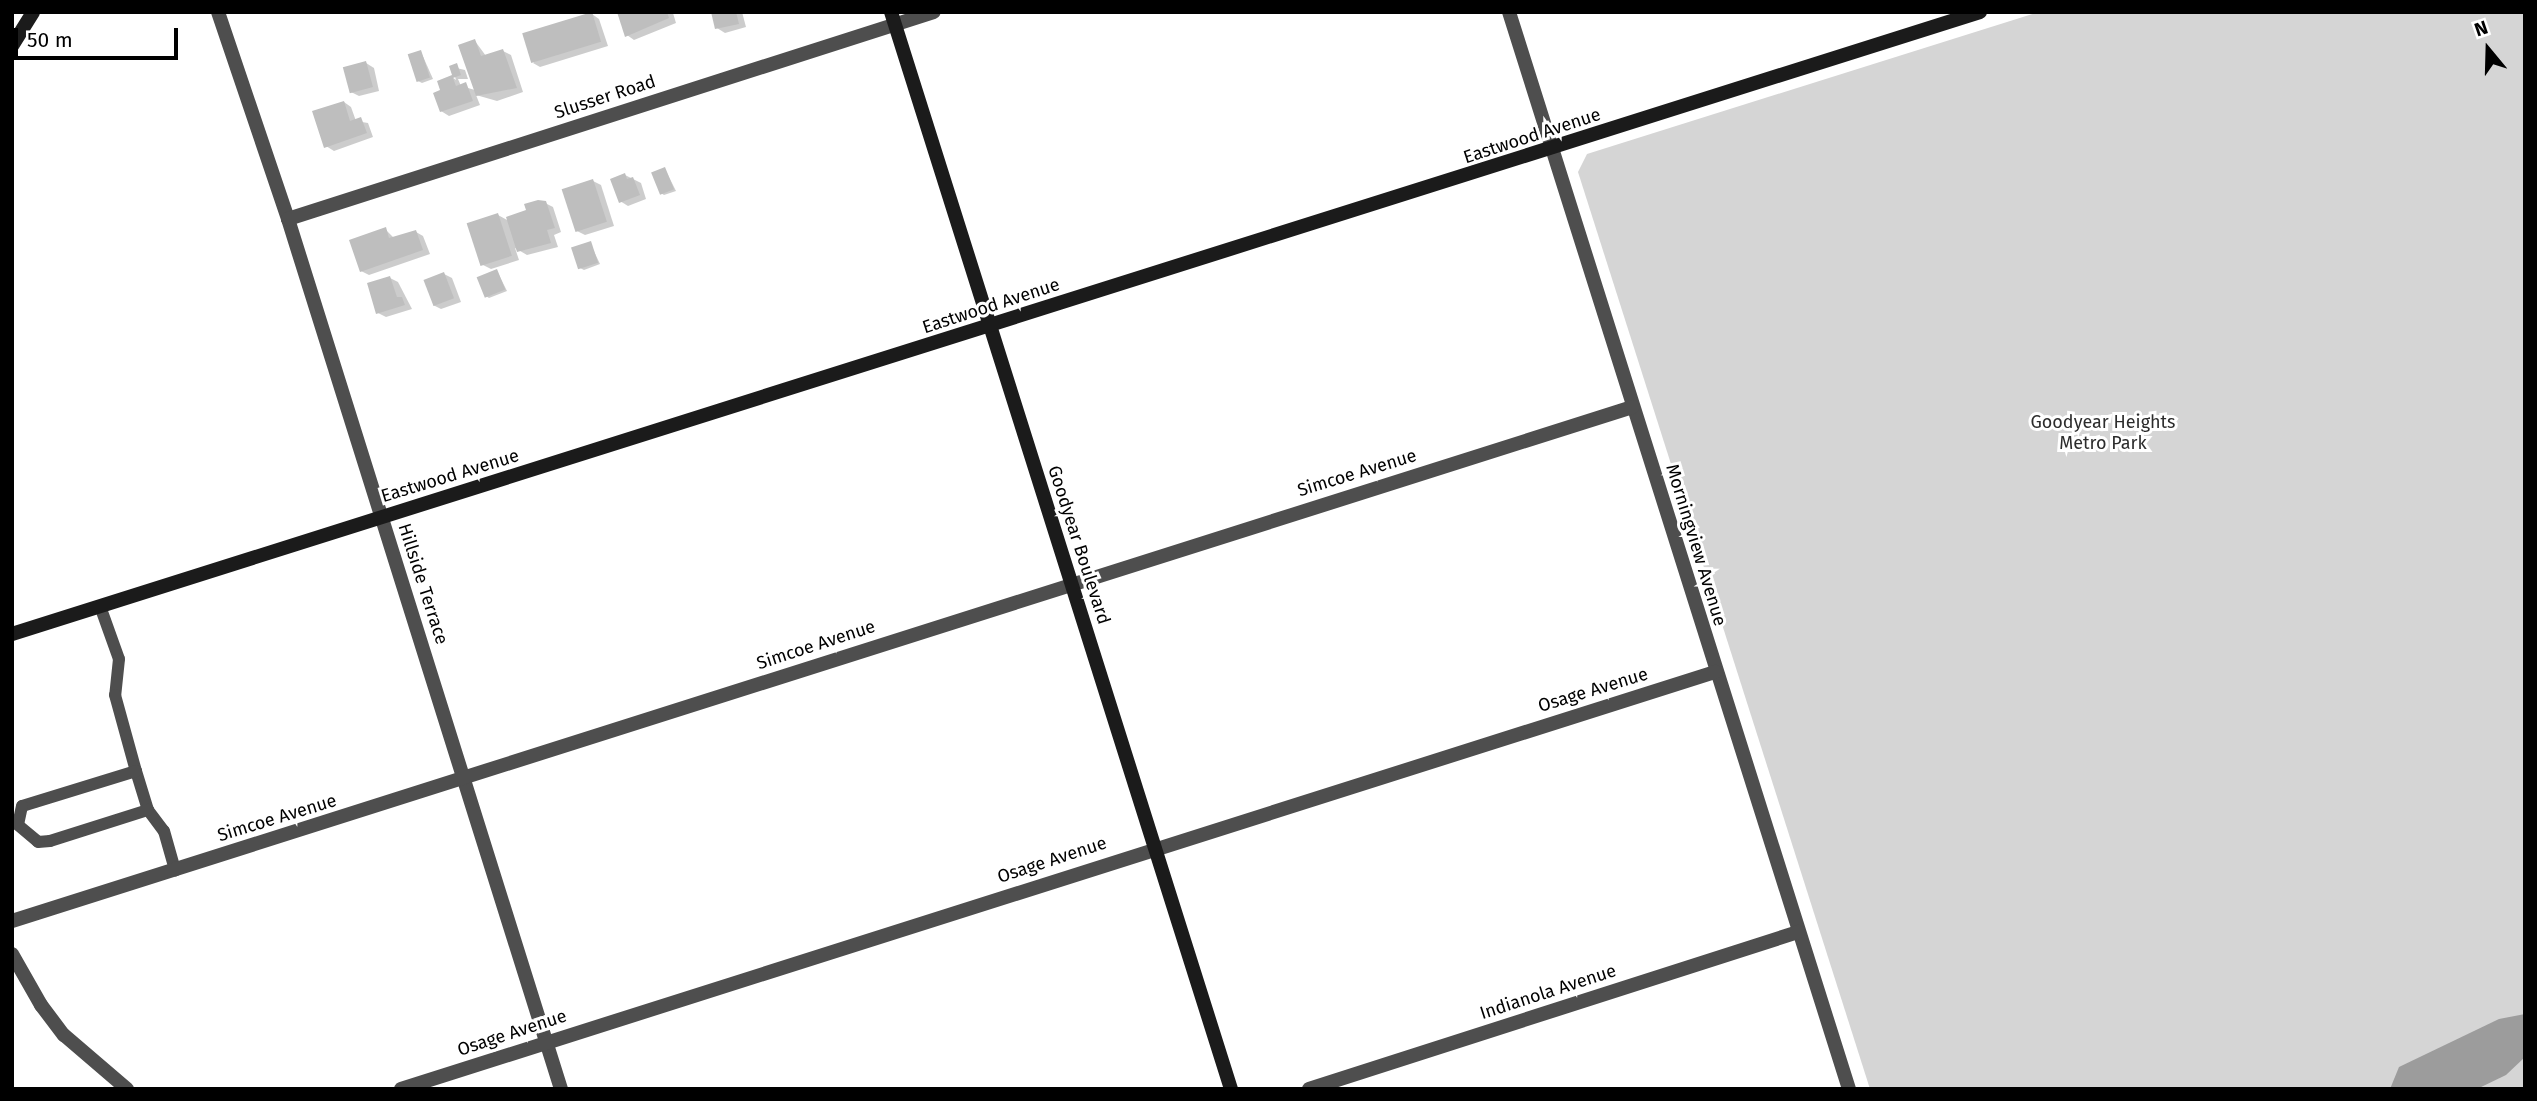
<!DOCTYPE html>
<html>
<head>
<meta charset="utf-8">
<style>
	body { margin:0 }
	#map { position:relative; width:2537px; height:1101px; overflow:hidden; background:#fff; font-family:"Fira Sans",sans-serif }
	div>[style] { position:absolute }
	.green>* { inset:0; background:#d5d5d5 }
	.water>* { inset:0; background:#9c9c9c }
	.shadow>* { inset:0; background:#0003 }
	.building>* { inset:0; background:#bebebe; transform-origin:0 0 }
	.lane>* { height:12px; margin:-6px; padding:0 6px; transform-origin:6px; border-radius:6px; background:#4e4e4e }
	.street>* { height:14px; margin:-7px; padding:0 7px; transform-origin:7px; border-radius:7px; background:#4e4e4e }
	.secondary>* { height:14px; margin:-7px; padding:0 7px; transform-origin:7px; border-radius:7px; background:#1b1b1b }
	span { translate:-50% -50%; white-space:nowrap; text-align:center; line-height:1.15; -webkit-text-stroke:6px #fff; paint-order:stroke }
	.street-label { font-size:18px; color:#000 }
	.park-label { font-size:18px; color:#2c2c2c }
	.frame { position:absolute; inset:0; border:14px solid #000; pointer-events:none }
	.north { position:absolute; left:2453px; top:14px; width:70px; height:70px; -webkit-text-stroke:5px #fff; paint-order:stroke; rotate:341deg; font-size:19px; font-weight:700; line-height:28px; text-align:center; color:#000 }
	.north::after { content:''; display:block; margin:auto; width:24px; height:32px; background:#000; clip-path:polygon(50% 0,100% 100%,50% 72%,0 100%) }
	.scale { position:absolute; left:14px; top:28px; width:164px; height:32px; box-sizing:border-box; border:4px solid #000; border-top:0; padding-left:9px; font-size:21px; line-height:24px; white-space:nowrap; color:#000; -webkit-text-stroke:5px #fff; paint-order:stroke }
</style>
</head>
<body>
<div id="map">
	<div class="green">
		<div style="clip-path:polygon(2039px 12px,2525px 12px,2525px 1089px,1870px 1089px,1578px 172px,1587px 154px)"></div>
	</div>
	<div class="water">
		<div style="clip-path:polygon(2525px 1014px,2525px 1057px,2506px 1075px,2477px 1089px,2390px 1089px,2399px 1067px,2499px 1019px)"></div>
	</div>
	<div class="shadow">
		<div style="clip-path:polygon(619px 12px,688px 12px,673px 13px,676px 23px,634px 40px,627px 35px)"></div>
		<div style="clip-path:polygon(713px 12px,742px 12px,746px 27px,725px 33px,717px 28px)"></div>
		<div style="clip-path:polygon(592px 14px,599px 19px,608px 46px,540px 67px,533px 63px)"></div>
		<div style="clip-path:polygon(475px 41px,486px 56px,503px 51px,511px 55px,523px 92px,497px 101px,476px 95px,480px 105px,449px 116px,441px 111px,442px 91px,452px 77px,456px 80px,452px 67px,465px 70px,468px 79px,458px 79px,461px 86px,475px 90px)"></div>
		<div style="clip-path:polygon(421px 52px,433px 79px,422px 83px,418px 81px)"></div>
		<div style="clip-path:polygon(366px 63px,374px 68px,379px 91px,359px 96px,351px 92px)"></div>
		<div style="clip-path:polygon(344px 102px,351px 107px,356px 121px,368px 123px,373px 137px,334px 151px,326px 146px)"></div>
		<div style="clip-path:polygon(665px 169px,676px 191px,664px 195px,661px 193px)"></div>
		<div style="clip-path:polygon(625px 175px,641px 183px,646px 199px,628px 206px,620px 201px)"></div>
		<div style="clip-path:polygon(593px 181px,601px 185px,614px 226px,585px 235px,577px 231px)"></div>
		<div style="clip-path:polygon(545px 203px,553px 207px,561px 232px,554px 235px,558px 247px,527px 255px,515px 248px,519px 260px,491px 269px,483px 265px,498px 215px,509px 221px)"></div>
		<div style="clip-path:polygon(385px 229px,395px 239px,416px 232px,423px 236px,430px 254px,369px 275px,361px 271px)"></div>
		<div style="clip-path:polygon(590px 243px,600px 264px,584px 270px,580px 268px)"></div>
		<div style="clip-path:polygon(497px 271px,507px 291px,489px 298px,486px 296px)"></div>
		<div style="clip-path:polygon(444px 274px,452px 278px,461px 302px,441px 309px,433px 305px)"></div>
		<div style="clip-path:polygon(390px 278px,398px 282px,412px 309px,386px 317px,378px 313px)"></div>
	</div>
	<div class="building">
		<div style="left:592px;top:12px;width:31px;height:73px;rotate:73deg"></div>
		<div style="clip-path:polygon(617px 12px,667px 12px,669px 18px,625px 37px)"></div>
		<div style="clip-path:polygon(711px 12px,736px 12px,739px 24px,715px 29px)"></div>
		<div style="clip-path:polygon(475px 39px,481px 56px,503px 49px,517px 88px,476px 96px,458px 45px)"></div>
		<div style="left:421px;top:50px;width:29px;height:14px;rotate:72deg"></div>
		<div style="left:366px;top:61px;width:27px;height:24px;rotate:75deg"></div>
		<div style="clip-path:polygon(457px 63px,461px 75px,453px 78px,456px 86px,466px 82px,473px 101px,440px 112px,433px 93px,440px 90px,437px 81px,452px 75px,449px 66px)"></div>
		<div style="clip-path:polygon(344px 101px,350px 121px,361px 117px,367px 133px,324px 148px,312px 111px)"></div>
		<div style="left:665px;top:167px;width:24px;height:15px;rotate:68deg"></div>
		<div style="clip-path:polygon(625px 173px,627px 179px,633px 177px,640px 195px,619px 203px,610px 179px)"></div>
		<div style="left:593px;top:179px;width:45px;height:33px;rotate:72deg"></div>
		<div style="clip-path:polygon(538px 200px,546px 201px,555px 228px,547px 230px,551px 243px,517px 252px,506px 217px,526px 210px,524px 204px)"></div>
		<div style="left:498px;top:213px;width:45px;height:33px;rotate:72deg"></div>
		<div style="clip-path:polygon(386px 227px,389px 238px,416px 230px,423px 250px,360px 272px,349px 240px)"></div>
		<div style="left:591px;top:241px;width:23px;height:21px;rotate:72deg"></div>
		<div style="left:497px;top:269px;width:22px;height:22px;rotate:68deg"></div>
		<div style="left:444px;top:272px;width:28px;height:22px;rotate:69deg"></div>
		<div style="clip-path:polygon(390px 276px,397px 297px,402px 297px,405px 305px,376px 314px,367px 283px)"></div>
	</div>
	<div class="lane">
		<div style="left:100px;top:606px;width:56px;rotate:70.3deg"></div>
		<div style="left:119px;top:659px;width:36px;rotate:96deg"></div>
		<div style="left:115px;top:695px;width:79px;rotate:74.6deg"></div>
		<div style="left:136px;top:771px;width:41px;rotate:72.9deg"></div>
		<div style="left:148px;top:810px;width:26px;rotate:53deg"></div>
		<div style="left:164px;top:831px;width:41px;rotate:74.2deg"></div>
		<div style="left:136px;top:771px;width:119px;rotate:162.9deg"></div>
		<div style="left:22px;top:806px;width:19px;rotate:102deg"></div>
		<div style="left:18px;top:825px;width:26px;rotate:40deg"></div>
		<div style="left:38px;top:842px;width:12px;rotate:-5deg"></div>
		<div style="left:50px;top:841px;width:103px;rotate:-17.6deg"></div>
	</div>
	<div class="street">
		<div style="left:218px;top:12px;width:219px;rotate:71.3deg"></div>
		<div style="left:288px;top:219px;width:912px;rotate:72.58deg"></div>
		<div style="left:1509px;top:12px;width:1129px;rotate:72.48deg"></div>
		<div style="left:288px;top:219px;width:678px;rotate:-17.77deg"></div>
		<div style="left:12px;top:921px;width:1700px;rotate:-17.6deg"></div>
		<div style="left:12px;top:954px;width:59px;rotate:60.4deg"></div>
		<div style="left:41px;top:1005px;width:38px;rotate:53deg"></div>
		<div style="left:64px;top:1035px;width:83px;rotate:40.6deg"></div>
		<div style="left:401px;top:1089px;width:1379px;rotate:-17.61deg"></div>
		<div style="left:1309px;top:1089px;width:514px;rotate:-17.8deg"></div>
	</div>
	<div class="secondary">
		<div style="left:891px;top:12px;width:1129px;rotate:72.48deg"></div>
		<div style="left:12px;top:46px;width:40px;rotate:-58deg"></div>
		<div style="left:12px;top:634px;width:2064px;rotate:-17.54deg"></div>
	</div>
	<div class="street-label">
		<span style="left:605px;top:97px;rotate:-18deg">Slusser Road</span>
		<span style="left:1532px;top:136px;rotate:-18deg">Eastwood Avenue</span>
		<span style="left:991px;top:306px;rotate:-18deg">Eastwood Avenue</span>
		<span style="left:1357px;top:473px;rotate:-17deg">Simcoe Avenue</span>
		<span style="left:450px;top:476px;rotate:-17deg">Eastwood Avenue</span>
		<span style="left:1079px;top:545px;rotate:72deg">Goodyear Boulevard</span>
		<span style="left:1696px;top:545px;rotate:73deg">Morningview Avenue</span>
		<span style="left:423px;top:584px;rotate:72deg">Hillside Terrace</span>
		<span style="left:816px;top:645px;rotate:-18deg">Simcoe Avenue</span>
		<span style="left:1593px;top:690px;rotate:-17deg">Osage Avenue</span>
		<span style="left:277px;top:818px;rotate:-17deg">Simcoe Avenue</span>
		<span style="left:1052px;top:860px;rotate:-18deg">Osage Avenue</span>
		<span style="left:1548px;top:992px;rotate:-18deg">Indianola Avenue</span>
		<span style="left:512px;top:1033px;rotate:-18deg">Osage Avenue</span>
	</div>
	<div class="park-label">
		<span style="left:2103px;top:433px">Goodyear Heights<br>Metro Park</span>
	</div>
	<div class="frame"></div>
	<div class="north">N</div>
	<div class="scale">50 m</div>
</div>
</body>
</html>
